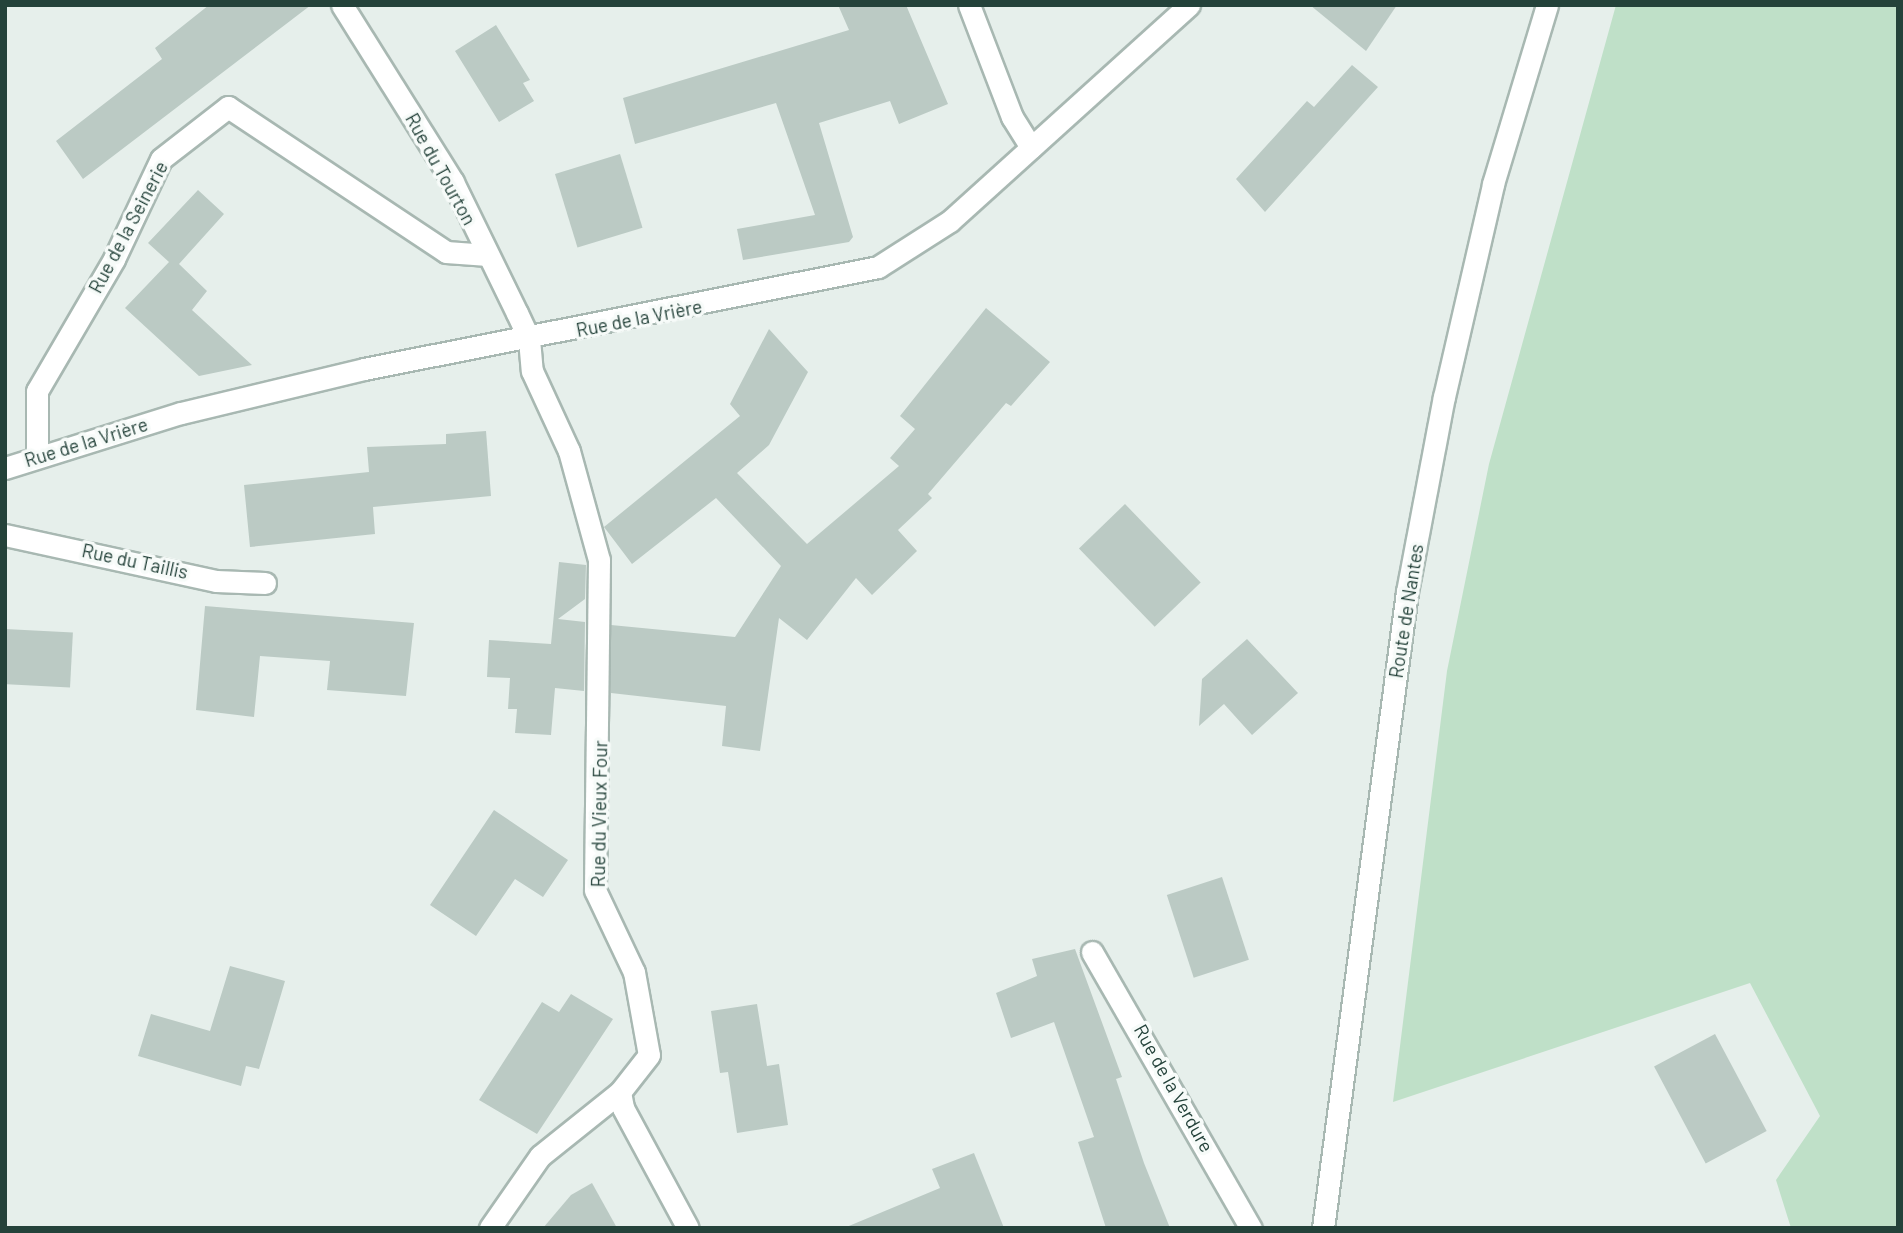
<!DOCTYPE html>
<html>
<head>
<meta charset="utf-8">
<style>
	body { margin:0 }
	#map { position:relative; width:1903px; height:1233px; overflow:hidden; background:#e6efeb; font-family:Barlow,sans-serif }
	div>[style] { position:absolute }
	.green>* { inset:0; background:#bfe0c8 }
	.building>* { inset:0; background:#bbcac4; transform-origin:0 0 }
	.roads { filter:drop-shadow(2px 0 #a8b8b2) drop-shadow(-2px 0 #a8b8b2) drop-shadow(0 2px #a8b8b2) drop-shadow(0 -2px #a8b8b2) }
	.minor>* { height:21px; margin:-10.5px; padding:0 10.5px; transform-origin:10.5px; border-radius:10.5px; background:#fff }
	span { translate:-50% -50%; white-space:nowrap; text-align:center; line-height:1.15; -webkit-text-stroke:7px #f7fbf9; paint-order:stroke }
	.street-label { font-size:19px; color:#24423a }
	.frame { position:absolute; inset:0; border:7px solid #24423a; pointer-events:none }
</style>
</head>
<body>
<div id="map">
	<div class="green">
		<div style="clip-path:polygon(1616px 5px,1898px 5px,1898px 1228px,1791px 1228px,1776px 1180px,1820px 1116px,1750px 983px,1393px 1102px,1447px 671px,1489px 464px)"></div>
	</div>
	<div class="building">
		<div style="clip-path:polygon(209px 5px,311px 5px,83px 179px,56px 141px,162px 59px,155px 48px)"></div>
		<div style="clip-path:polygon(838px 5px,906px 5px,948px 104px,899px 124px,890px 101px,819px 123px,853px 237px,849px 242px,743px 260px,737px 229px,815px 215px,776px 103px,635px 144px,623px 98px,849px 30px)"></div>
		<div style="clip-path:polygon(1310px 5px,1397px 5px,1366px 51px)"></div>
		<div style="clip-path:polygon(496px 25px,530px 80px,523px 83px,534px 101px,499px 122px,455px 51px)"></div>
		<div style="clip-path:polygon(1352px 65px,1378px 87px,1265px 212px,1236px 179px,1307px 101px,1314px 107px)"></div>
		<div style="left:620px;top:154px;width:77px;height:68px;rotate:73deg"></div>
		<div style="clip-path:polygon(198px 190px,224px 214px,179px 264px,207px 291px,192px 310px,252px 365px,199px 376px,125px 308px,169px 262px,148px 243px)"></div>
		<div style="clip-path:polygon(986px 308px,1050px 362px,1011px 406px,1006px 403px,928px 494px,932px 498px,898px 530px,917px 551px,872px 595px,856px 578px,807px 640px,779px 618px,760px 751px,722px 746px,726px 706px,611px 693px,611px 625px,735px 637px,781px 566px,716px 498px,632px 564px,604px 527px,740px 416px,730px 404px,769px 329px,808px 372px,769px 445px,737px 473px,807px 544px,899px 466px,890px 458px,915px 429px,900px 416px)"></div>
		<div style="clip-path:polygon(486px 431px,491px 496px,373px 507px,375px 534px,250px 547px,244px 485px,369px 472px,367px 447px,446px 444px,446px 434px)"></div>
		<div style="left:1125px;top:504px;width:109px;height:64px;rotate:46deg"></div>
		<div style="clip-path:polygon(559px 562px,586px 565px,585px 599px,558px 619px,585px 622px,584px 691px,555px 688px,551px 735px,515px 733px,517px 709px,508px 709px,510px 678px,487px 677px,489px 640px,551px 644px)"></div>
		<div style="clip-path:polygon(205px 606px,414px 623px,406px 696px,327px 690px,330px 661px,260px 656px,254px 717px,196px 710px)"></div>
		<div style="left:5px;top:629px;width:68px;height:55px;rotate:3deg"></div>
		<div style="clip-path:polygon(1247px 639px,1298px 693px,1252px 735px,1224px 704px,1199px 726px,1202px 679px)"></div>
		<div style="clip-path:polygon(494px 810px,568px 860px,543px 897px,515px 879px,476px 936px,430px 905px)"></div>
		<div style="left:1222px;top:877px;width:87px;height:58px;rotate:72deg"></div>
		<div style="clip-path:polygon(1075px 949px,1122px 1077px,1116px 1079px,1144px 1163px,1170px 1228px,1106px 1228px,1078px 1142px,1094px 1137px,1054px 1022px,1011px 1038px,996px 993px,1037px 976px,1032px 959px)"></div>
		<div style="clip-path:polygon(230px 966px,285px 981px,259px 1069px,246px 1066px,241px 1086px,138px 1056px,151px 1014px,210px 1031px)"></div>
		<div style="clip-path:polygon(571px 994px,613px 1019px,537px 1134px,479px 1100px,542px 1002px,559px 1012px)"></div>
		<div style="clip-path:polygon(757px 1004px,767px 1066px,779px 1064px,788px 1125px,737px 1133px,728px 1072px,720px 1073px,711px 1011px)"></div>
		<div style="left:1715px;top:1034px;width:110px;height:69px;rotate:62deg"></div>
		<div style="clip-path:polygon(974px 1153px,1004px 1228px,844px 1228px,940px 1188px,932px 1169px)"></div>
		<div style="clip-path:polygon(592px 1183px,617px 1228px,543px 1228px,571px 1195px)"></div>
	</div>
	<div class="roads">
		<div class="minor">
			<div style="left:342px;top:5px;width:209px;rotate:57.9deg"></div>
			<div style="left:453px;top:182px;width:146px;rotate:64deg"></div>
			<div style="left:517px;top:313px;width:29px;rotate:65deg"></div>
			<div style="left:529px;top:339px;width:32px;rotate:85deg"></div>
			<div style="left:532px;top:371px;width:88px;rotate:65.2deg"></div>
			<div style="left:569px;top:451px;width:113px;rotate:74.6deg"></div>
			<div style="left:599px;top:560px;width:330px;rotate:90.7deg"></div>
			<div style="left:595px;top:890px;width:91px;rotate:64.6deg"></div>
			<div style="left:634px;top:972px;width:84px;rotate:79.8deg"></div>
			<div style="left:649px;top:1055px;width:47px;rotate:128.1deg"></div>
			<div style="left:620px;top:1092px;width:102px;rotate:141.3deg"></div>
			<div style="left:540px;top:1156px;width:88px;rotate:124.8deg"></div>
			<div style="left:969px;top:5px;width:120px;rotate:69deg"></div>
			<div style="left:1012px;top:117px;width:36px;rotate:58deg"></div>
			<div style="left:37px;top:457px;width:66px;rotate:-90deg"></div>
			<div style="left:37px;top:391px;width:153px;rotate:-59.7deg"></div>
			<div style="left:114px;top:259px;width:110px;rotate:-64.8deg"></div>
			<div style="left:161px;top:159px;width:85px;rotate:-37.8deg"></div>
			<div style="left:228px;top:107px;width:262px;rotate:33.6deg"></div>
			<div style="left:446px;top:252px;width:42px;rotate:4.1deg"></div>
			<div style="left:5px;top:468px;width:184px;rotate:-17.4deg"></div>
			<div style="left:181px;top:413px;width:188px;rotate:-13.5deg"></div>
			<div style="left:364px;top:369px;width:524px;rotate:-11.22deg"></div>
			<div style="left:878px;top:267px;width:85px;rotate:-32.6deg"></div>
			<div style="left:950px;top:221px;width:322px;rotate:-42.1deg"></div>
			<div style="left:5px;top:535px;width:216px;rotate:12.3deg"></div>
			<div style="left:216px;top:581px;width:49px;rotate:2.3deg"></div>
			<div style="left:1092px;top:952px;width:319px;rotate:60.1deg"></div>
			<div style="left:620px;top:1092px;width:16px;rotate:79deg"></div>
			<div style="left:623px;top:1108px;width:136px;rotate:61.6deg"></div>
			<div style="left:1323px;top:1228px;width:642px;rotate:-82.48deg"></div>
			<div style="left:1407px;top:592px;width:198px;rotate:-79.3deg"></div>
			<div style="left:1444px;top:397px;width:219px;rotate:-77deg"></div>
			<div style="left:1493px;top:184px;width:187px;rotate:-73.2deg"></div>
		</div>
	</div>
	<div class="street-label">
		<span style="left:441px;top:169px;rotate:61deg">Rue du Tourton</span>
		<span style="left:128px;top:227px;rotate:-62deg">Rue de la Seinerie</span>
		<span style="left:639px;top:318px;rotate:-11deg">Rue de la Vrière</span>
		<span style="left:86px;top:442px;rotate:-17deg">Rue de la Vrière</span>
		<span style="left:135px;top:561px;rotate:12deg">Rue du Taillis</span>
		<span style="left:1406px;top:611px;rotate:-81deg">Route de Nantes</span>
		<span style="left:599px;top:814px;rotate:-89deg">Rue du Vieux Four</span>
		<span style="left:1174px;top:1088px;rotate:61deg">Rue de la Verdure</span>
	</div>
	<div class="frame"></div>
</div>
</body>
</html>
